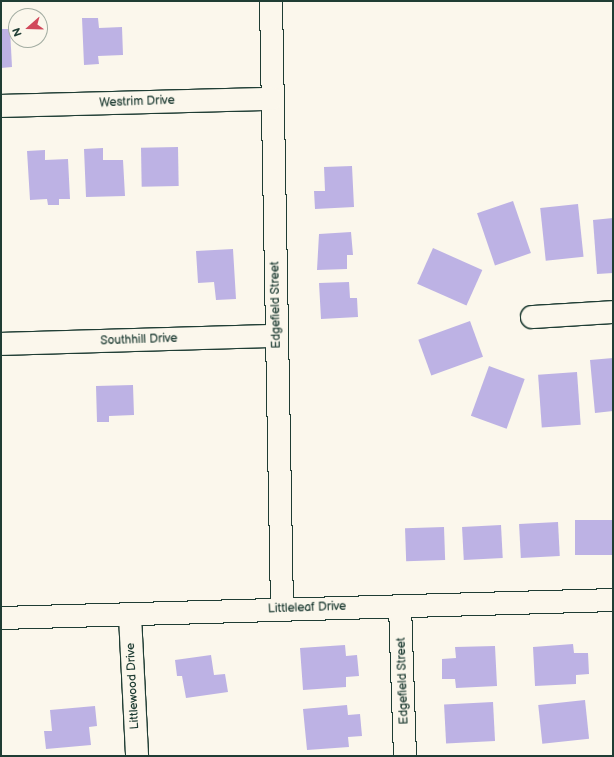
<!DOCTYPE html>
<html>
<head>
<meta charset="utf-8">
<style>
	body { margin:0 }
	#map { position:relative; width:614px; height:757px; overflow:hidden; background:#fbf7ec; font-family:"Balsamiq Sans",sans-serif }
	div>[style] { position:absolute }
	.building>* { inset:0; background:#bdb2e4; transform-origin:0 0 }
	.roads { filter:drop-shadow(1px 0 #1f3d34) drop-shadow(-1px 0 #1f3d34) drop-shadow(0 1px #1f3d34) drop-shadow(0 -1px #1f3d34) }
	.minor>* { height:22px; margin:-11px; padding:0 11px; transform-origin:11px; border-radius:11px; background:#fbf7ec }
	span { translate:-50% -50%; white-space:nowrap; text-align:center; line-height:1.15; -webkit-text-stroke:3px #fbf7ec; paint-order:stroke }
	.street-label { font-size:12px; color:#1f3d34 }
	.frame { position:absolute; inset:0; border:2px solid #1f3d34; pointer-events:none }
	.north { position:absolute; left:8px; top:8px; width:40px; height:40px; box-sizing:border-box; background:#fbf7ec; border:1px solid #a3ada2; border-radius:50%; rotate:250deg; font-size:11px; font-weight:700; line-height:16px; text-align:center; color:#1f3d34 }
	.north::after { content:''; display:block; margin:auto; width:14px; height:18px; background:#d1495b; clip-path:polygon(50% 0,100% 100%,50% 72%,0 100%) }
</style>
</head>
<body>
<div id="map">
	<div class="building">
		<div style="clip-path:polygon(82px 18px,98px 18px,99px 28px,122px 27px,123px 55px,98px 56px,99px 64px,84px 65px)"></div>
		<div style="clip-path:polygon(1px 29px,10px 29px,12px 67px,1px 68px)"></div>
		<div style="left:178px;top:147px;width:39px;height:37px;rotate:89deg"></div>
		<div style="clip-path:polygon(103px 148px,103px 160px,123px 160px,125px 196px,86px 197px,84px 149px)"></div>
		<div style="clip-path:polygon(45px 150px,45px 160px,68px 159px,70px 199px,59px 199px,59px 205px,48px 205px,47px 199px,30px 200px,27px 151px)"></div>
		<div style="clip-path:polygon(352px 166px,354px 207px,315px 209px,314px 191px,325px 191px,324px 167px)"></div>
		<div style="left:513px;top:201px;width:55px;height:38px;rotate:71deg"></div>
		<div style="left:578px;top:204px;width:53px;height:38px;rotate:84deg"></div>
		<div style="clip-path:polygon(613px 218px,613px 273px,597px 274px,593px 220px)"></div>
		<div style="clip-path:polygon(351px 232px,353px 255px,347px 255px,347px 269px,317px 270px,319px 234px)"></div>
		<div style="left:433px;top:248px;width:54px;height:39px;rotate:24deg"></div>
		<div style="clip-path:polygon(233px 249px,236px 299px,216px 300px,214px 282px,198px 283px,196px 251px)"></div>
		<div style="clip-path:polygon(349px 282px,350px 298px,357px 298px,358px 317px,321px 319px,319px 283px)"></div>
		<div style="left:470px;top:321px;width:38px;height:55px;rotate:70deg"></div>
		<div style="clip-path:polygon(613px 358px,613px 411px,595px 413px,590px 360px)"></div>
		<div style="left:489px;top:366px;width:38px;height:53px;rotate:20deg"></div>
		<div style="left:577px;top:372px;width:53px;height:39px;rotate:86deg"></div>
		<div style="clip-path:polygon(133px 385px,134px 415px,109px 416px,109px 422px,97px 422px,96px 386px)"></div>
		<div style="left:613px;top:520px;width:35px;height:38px;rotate:90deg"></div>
		<div style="left:558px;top:522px;width:34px;height:39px;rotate:87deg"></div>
		<div style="left:501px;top:525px;width:33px;height:39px;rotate:87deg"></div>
		<div style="left:444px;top:527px;width:33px;height:39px;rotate:88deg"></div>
		<div style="clip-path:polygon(573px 644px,574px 653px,588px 653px,589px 674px,576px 675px,576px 684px,535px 686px,533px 647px)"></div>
		<div style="clip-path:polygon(345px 645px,346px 656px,357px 655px,359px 676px,346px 677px,346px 687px,303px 690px,300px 648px)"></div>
		<div style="clip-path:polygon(495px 646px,497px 686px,456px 688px,455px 679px,442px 679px,442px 659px,456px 658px,455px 647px)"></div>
		<div style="clip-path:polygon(211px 655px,214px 675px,225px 674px,228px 692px,186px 698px,182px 676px,177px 676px,175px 660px)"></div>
		<div style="left:585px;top:700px;width:39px;height:47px;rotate:84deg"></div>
		<div style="left:493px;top:702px;width:39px;height:49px;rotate:87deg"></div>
		<div style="clip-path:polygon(347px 705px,348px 715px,360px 714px,362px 736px,348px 737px,349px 747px,307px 750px,303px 709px)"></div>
		<div style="clip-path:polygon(95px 706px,97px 726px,89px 727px,91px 745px,46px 749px,44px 731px,52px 731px,50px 710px)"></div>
	</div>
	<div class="roads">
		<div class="minor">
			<div style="left:271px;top:1px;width:607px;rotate:88.96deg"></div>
			<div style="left:1px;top:106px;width:271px;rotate:-1.5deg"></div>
			<div style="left:532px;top:317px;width:81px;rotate:-3.5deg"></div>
			<div style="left:1px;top:344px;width:275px;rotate:-1.7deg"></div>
			<div style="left:400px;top:606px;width:150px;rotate:88.1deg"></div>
			<div style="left:130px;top:616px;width:140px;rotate:87.1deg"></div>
			<div style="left:1px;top:618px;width:612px;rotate:-1.68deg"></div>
		</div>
	</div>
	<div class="street-label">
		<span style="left:137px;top:102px;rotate:-2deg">Westrim Drive</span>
		<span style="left:276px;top:305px;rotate:-91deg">Edgefield Street</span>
		<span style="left:139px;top:340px;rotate:-2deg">Southhill Drive</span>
		<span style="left:307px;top:608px;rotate:-2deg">Littleleaf Drive</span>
		<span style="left:403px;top:681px;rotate:-92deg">Edgefield Street</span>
		<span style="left:133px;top:686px;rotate:-93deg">Littlewood Drive</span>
	</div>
	<div class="frame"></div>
	<div class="north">N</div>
</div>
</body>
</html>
